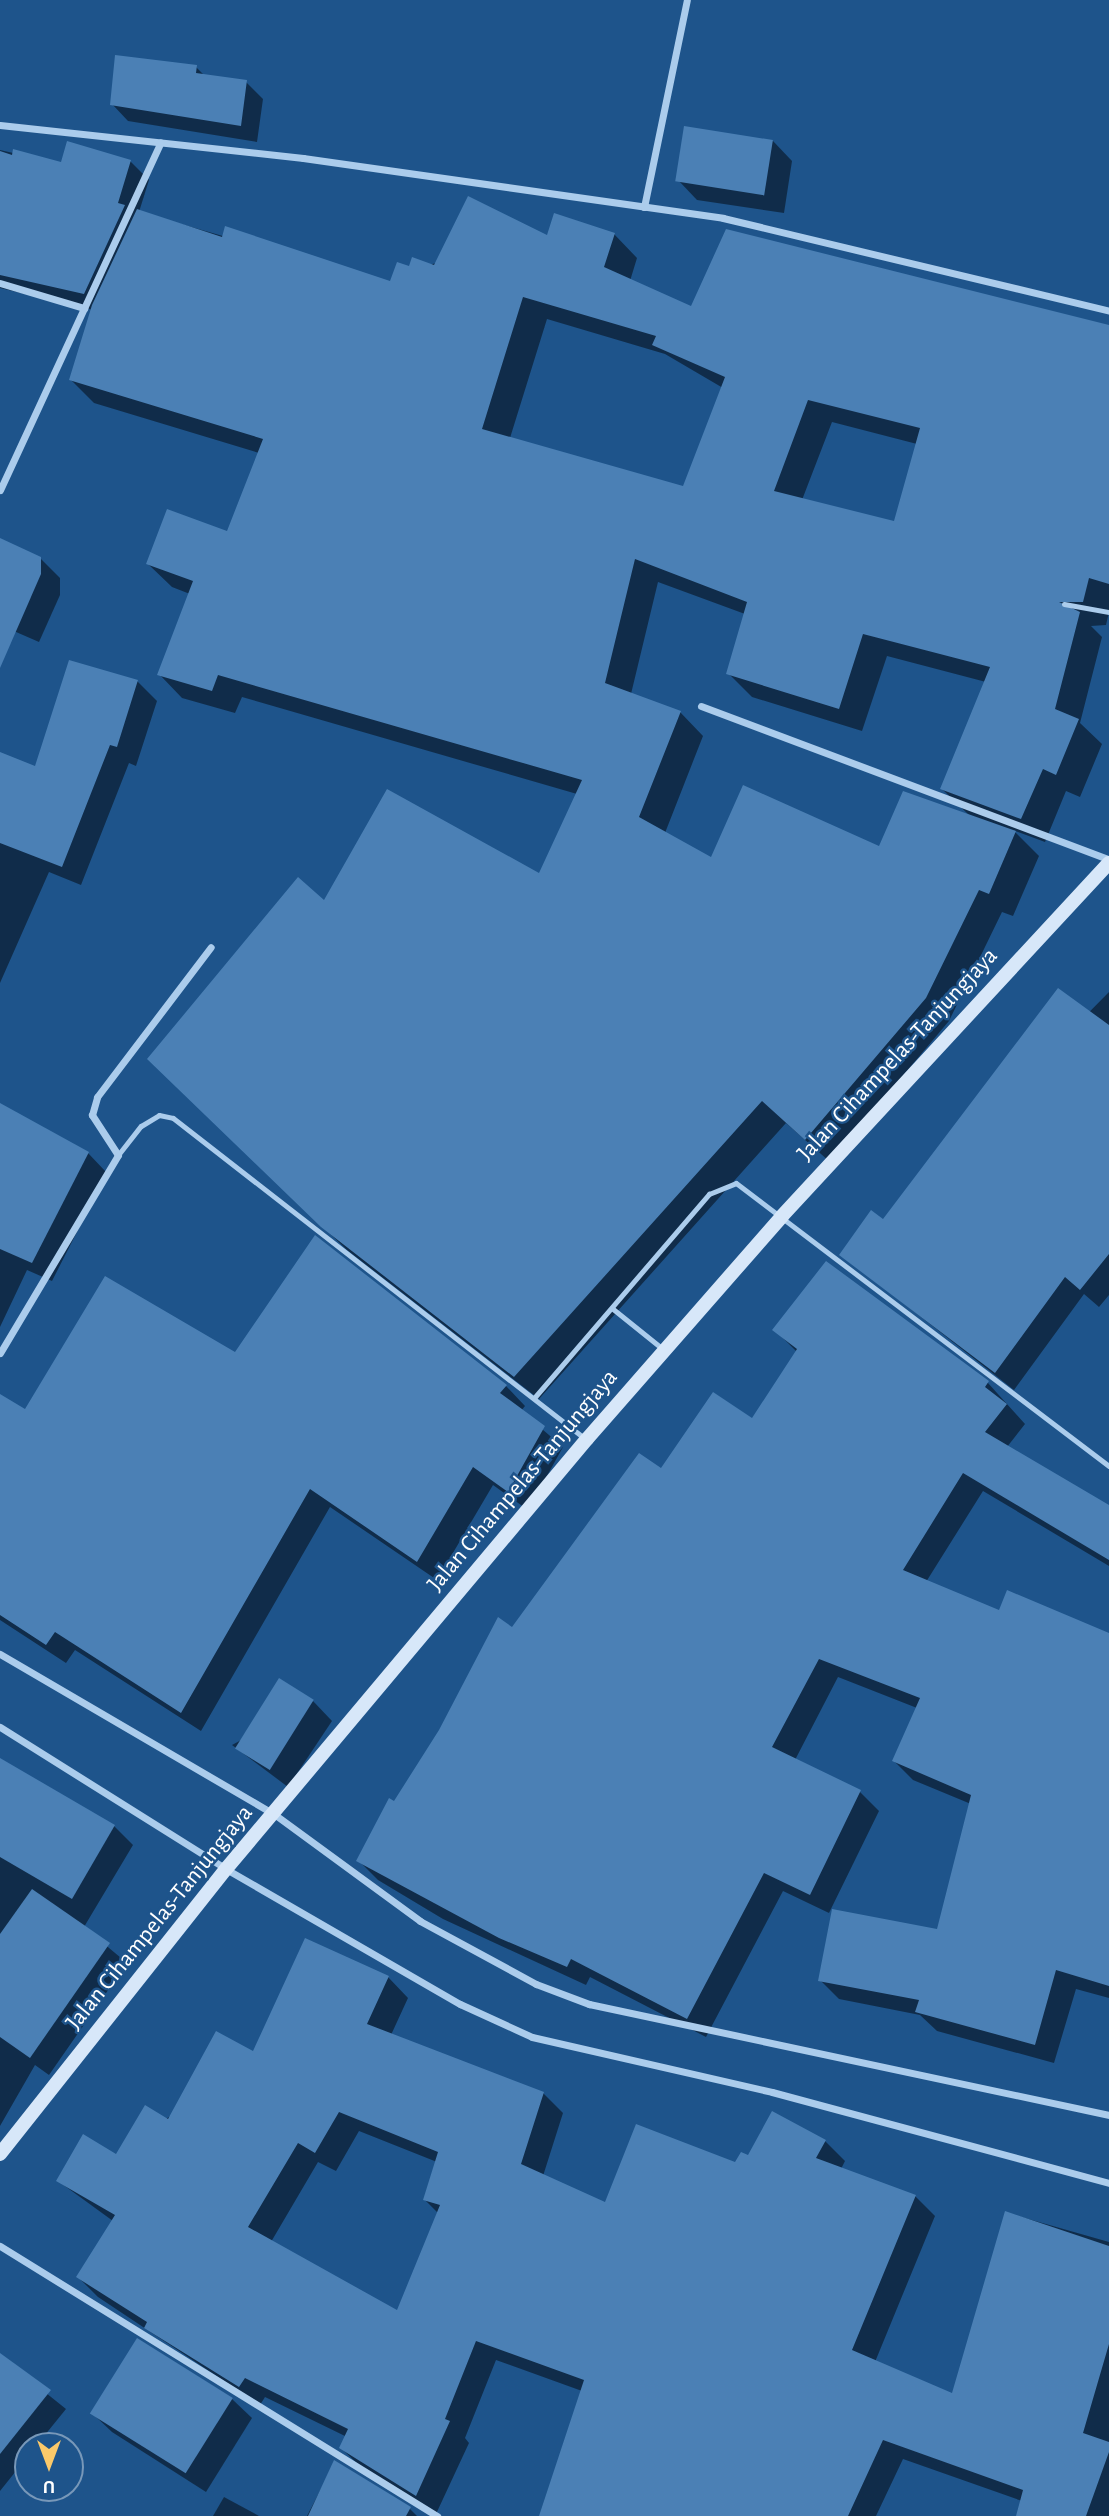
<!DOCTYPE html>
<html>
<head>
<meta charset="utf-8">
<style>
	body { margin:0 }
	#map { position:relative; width:1109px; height:2516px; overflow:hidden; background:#1e548b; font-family:"Alegreya Sans",sans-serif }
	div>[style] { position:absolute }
	.shadow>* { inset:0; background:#0007 }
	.building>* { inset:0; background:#4b80b5; transform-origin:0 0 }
	.service>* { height:5px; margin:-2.5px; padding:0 2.5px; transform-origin:2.5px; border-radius:2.5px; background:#abccec }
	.minor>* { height:7px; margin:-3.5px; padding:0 3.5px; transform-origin:3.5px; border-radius:3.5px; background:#abccec }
	.secondary>* { height:14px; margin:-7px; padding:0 7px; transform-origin:7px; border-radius:7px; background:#d7e7f9 }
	span { translate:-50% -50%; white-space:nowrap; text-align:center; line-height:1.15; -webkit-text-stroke:5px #1e548b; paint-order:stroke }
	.street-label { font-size:24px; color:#fff }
	.north { position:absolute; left:14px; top:2432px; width:70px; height:70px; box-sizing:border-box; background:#1e548b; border:2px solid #7898b9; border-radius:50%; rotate:180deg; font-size:19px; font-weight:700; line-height:28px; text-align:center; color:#fff }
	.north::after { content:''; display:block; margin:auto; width:24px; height:32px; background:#fbc96a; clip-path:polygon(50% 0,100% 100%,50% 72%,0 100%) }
</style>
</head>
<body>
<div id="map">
	<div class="shadow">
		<div style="clip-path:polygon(196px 67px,206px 77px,246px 82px,263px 99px,257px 142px,128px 121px,112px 104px)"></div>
		<div style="clip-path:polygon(773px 141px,792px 161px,784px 213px,697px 200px,678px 180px)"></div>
		<div style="clip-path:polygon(evenodd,0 150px,62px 164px,130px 161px,149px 180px,139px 212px,391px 284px,410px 269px,548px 238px,614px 234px,637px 258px,630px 281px,692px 309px,1109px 327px,1109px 612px,1106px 625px,1091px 626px,1102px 637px,1080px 723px,1102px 744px,1080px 797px,1066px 791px,1045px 842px,1013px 830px,1039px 856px,1013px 916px,1002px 912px,949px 1021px,830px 1162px,786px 1123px,539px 1399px,347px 1250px,173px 1082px,325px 903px,540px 875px,577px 794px,242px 697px,235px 713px,182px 698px,159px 674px,190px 594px,172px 587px,148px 564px,228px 534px,259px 453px,94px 403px,71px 380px,93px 310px,0 288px,0 150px,547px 319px,665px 354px,723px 388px,684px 488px,510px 438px,547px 319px,0 150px,832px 422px,917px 444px,895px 523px,802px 500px,832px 422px,0 150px,658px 582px,745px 614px,728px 673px,752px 697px,862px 731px,887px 656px,986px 682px,942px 789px,970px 816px,880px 848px,712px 859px,665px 833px,703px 736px,680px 712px,631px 694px,658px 582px)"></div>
		<div style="clip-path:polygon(0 543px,40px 558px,60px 578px,60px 595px,39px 642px,0 625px)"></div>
		<div style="clip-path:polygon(137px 681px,157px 701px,136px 766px,129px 763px,81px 885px,49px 872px,0 983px,0 761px,37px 768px)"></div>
		<div style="clip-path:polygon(1109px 992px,1109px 1295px,1099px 1307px,1084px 1294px,1014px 1390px,841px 1254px,883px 1221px)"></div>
		<div style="clip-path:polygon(0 1108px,88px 1153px,107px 1173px,52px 1281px,27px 1270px,0 1327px)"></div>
		<div style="clip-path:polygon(316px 1238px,506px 1386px,525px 1406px,521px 1411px,563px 1447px,528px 1510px,493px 1485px,437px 1580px,330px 1507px,201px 1731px,75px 1650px,66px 1663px,0 1620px,0 1396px,26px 1411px,235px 1355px)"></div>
		<div style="clip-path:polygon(775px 1330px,988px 1383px,1025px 1424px,1007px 1447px,1109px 1507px,1109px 1566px,983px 1491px,926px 1582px,999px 1612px,1109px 1635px,1109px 1998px,1076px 1989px,1054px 2063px,937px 2031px,920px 2015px,839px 1999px,820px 1980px,938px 1931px,971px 1804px,913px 1780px,894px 1761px,917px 1708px,838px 1677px,795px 1760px,860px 1792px,879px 1811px,829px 1913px,783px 1891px,706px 2037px,590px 1977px,586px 1985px,443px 1919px,378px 1880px,359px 1861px,440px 1731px,499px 1620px,513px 1629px,662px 1470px,752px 1420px,797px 1352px)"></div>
		<div style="clip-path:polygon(313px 1701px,332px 1721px,288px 1787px,232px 1745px)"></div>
		<div style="clip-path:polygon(0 1760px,114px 1826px,133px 1845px,84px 1927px,127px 1963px,49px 2075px,35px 2065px,0 2126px)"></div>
		<div style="clip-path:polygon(evenodd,388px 1977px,408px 1998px,391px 2035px,543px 2093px,563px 2113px,543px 2176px,606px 2204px,748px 2158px,825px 2141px,845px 2161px,841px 2169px,915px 2196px,935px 2216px,875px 2362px,953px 2396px,1007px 2213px,1109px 2242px,1109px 2516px,1017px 2516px,1022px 2501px,903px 2459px,876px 2516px,540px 2516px,582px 2391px,496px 2360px,465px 2438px,469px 2443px,436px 2514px,362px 2468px,341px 2448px,347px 2437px,265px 2397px,260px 2405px,98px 2297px,78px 2277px,113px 2221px,58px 2181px,117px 2156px,254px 2053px,388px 1977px,359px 2131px,437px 2162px,425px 2200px,438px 2213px,398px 2313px,271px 2242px,318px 2162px,336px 2171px,359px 2131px)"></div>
		<div style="clip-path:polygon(0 2356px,66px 2409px,36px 2446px,28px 2446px,28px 2456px,0 2491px)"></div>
		<div style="clip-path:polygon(232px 2399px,252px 2418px,206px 2492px,112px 2432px,92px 2413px)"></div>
		<div style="clip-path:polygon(335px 2462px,409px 2508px,417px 2516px,307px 2516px)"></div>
		<div style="clip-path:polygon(224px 2497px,259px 2516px,213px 2516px)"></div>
	</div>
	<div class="building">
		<div style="clip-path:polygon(115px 55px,197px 65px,196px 73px,247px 80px,241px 126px,110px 105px)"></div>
		<div style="left:684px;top:126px;width:90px;height:56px;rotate:9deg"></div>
		<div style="clip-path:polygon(67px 141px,131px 160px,118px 203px,125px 205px,84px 294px,0 275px,0 151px,12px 155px,13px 149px,61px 162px)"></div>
		<div style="clip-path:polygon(evenodd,468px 196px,547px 235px,554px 213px,615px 233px,604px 267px,691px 306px,726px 229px,1109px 325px,1109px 584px,1089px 578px,1083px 602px,1059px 602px,1080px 612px,1055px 709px,1079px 719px,1056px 775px,1043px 769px,1021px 819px,940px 789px,990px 667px,863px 634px,839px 709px,726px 674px,747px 602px,635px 559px,605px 683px,681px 711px,639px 817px,711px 857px,743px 785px,879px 846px,903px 791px,1016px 831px,989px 894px,979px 890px,926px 998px,805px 1140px,762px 1101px,514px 1377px,321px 1227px,147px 1059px,298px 877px,324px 900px,387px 789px,539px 873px,582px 780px,218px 675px,212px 691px,157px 675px,193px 581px,146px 564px,167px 509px,227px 531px,263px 439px,69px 380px,92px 305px,137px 209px,222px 237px,225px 226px,390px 281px,397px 262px,409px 266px,412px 257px,434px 265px,468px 196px,523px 297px,656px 336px,652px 345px,725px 377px,683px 486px,482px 429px,523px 297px,468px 196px,808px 400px,920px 428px,894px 521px,774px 491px,808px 400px)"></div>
		<div style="clip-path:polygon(0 538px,41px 557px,41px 574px,0 668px)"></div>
		<div style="clip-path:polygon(69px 660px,138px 680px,117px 747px,110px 745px,62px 867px,0 843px,0 752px,35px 766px)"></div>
		<div style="clip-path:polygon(1058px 988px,1109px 1025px,1109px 1254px,1080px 1290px,1065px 1277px,995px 1373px,839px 1255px,871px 1210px,883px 1219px)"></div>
		<div style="clip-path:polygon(0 1103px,89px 1152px,32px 1263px,0 1249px)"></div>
		<div style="clip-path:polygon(315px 1235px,507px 1385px,500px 1393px,545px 1426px,508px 1492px,473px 1467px,417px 1562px,310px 1489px,181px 1713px,55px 1632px,46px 1645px,0 1615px,0 1394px,25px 1409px,105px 1276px,235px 1352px)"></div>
		<div style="clip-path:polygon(826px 1261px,989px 1381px,985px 1387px,1007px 1404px,985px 1432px,1109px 1505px,1109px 1560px,963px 1473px,903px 1570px,999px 1610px,1007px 1590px,1109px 1633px,1109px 1986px,1056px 1970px,1035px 2045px,915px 2012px,919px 2000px,818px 1981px,832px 1909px,937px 1929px,971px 1795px,892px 1761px,920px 1698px,819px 1659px,772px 1747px,861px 1790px,810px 1895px,764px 1873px,687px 2019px,571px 1959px,567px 1967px,499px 1938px,356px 1861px,389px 1798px,394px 1801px,439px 1730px,498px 1617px,512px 1627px,639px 1453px,661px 1468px,713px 1392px,752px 1418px,797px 1349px,772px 1330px)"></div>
		<div style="left:279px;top:1678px;width:41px;height:83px;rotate:32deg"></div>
		<div style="clip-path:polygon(0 1758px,115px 1825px,72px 1899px,0 1857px)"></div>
		<div style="clip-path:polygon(32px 1889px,110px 1943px,30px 2058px,0 2037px,0 1934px)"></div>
		<div style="clip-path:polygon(evenodd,305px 1938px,389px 1976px,367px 2024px,544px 2092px,521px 2164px,605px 2202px,636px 2124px,735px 2162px,741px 2152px,748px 2155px,772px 2111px,826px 2140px,816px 2158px,916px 2195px,852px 2350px,952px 2393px,1005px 2211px,1109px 2246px,1109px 2344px,1083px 2433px,1109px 2442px,1109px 2452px,1086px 2516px,1016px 2516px,1023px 2490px,883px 2440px,848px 2516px,539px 2516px,584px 2380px,476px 2341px,445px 2419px,450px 2421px,416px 2496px,339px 2448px,348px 2429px,245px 2378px,239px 2387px,144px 2328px,147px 2322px,76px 2277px,115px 2215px,56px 2181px,83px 2134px,116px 2154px,145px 2105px,168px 2119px,216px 2031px,253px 2051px,305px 1938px,339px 2112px,438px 2152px,423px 2200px,440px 2205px,397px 2310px,248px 2227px,298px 2143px,315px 2153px,339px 2112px)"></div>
		<div style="left:137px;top:2338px;width:113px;height:89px;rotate:32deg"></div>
		<div style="clip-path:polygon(0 2353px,51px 2390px,0 2454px)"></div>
		<div style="clip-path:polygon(334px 2460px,411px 2507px,406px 2516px,308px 2516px)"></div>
	</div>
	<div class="service">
		<div style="left:1064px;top:604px;width:46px;rotate:10.1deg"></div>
		<div style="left:118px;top:1155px;width:37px;rotate:-52deg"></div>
		<div style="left:141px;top:1126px;width:21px;rotate:-31deg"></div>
		<div style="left:159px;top:1115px;width:14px;rotate:12deg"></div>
		<div style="left:173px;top:1118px;width:521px;rotate:37.9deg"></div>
		<div style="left:613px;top:1309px;width:65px;rotate:38.8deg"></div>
		<div style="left:534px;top:1398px;width:269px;rotate:-49.4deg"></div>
		<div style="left:709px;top:1194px;width:29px;rotate:-22deg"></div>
		<div style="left:736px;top:1183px;width:468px;rotate:37.2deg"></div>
	</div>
	<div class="minor">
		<div style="left:0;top:125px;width:305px;rotate:6.2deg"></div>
		<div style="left:303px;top:158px;width:424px;rotate:8.1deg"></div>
		<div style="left:723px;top:218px;width:397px;rotate:13.5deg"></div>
		<div style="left:644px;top:207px;width:211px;rotate:-78.3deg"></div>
		<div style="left:0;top:283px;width:88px;rotate:16.6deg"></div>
		<div style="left:0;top:490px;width:383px;rotate:-65.2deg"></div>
		<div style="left:701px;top:706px;width:436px;rotate:20.6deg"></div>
		<div style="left:0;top:1353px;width:230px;rotate:-59.2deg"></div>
		<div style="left:118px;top:1155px;width:48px;rotate:-123deg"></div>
		<div style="left:92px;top:1115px;width:19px;rotate:-74deg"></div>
		<div style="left:97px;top:1097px;width:188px;rotate:-52.8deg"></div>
		<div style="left:0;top:1654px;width:317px;rotate:30.3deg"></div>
		<div style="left:274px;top:1814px;width:181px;rotate:36.2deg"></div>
		<div style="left:420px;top:1921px;width:132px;rotate:28.5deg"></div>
		<div style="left:536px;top:1984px;width:57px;rotate:20.7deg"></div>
		<div style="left:589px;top:2004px;width:532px;rotate:12.05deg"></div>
		<div style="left:0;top:1727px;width:267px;rotate:32.1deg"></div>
		<div style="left:226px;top:1869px;width:270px;rotate:30deg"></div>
		<div style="left:460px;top:2004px;width:79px;rotate:24.6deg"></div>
		<div style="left:532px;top:2037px;width:246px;rotate:12.9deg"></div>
		<div style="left:772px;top:2092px;width:349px;rotate:15.1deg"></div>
		<div style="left:0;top:2246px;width:514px;rotate:31.71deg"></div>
	</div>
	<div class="secondary">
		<div style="left:0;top:2154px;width:364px;rotate:-51.6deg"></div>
		<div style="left:226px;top:1869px;width:561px;rotate:-49.99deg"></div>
		<div style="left:587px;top:1439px;width:296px;rotate:-48.8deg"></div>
		<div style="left:782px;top:1216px;width:481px;rotate:-47.2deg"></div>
	</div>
	<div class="street-label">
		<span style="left:898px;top:1055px;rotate:-47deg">Jalan Cihampelas-Tanjungjaya</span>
		<span style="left:523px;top:1481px;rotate:-50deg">Jalan Cihampelas-Tanjungjaya</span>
		<span style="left:160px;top:1918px;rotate:-51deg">Jalan Cihampelas-Tanjungjaya</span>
	</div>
	<div class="north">U</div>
</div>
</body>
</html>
